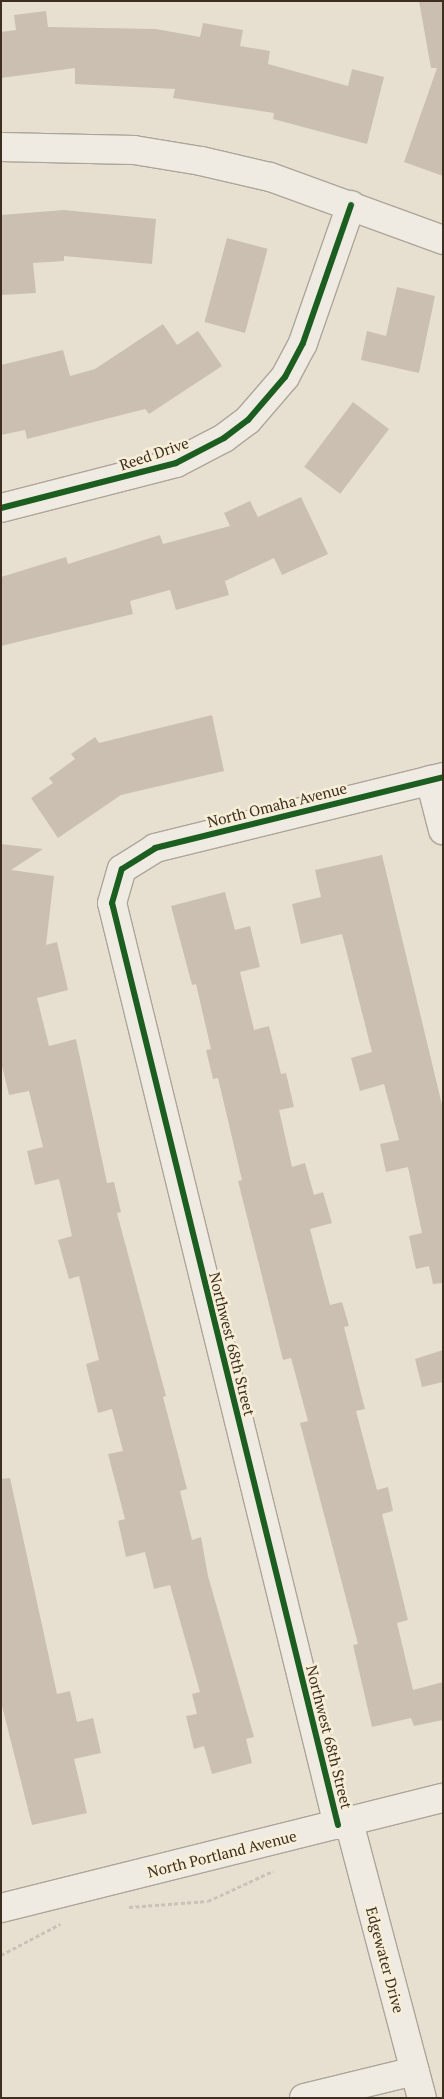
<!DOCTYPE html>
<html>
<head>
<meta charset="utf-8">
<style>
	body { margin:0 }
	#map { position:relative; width:444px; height:2099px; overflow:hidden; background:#e7e0d1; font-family:"PT Serif",serif }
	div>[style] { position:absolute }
	.building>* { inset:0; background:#cbbfb2; transform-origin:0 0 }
	.path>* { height:3px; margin-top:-1.5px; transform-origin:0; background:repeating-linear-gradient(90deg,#c8c2b9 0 4px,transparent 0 6.5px) }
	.roads { filter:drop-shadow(1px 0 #ada599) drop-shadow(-1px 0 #ada599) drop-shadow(0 1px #ada599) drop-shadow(0 -1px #ada599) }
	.minor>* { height:28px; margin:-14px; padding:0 14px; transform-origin:14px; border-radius:14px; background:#efebe3 }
	.cycleway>* { height:6px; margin:-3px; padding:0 3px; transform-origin:3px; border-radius:3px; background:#1b5e20 }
	span { translate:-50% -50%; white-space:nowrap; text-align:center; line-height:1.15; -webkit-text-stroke:5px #f7eed8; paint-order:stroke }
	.street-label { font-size:15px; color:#3d2e20 }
	.frame { position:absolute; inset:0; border:2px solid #3d2e20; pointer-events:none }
</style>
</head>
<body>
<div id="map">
	<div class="building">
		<div style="clip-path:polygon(419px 1px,443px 1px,443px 176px,404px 162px,437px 68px,431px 68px)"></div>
		<div style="clip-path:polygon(46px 11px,48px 27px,156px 29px,200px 37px,203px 23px,243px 30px,240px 46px,270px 51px,268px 64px,348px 86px,352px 69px,384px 77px,367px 144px,273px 119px,274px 113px,173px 98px,175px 89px,75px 84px,75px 68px,1px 78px,1px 32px,16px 30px,14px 15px)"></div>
		<div style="clip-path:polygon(64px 210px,156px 219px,152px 264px,64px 256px,64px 261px,33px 263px,36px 293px,1px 295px,1px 215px)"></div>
		<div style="left:227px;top:238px;width:42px;height:87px;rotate:15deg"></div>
		<div style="clip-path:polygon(397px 287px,435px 296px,419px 373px,361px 360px,367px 331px,386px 336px)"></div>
		<div style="clip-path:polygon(163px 324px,177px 345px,198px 331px,222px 366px,149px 414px,145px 409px,27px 439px,25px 430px,1px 435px,1px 365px,63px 350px,70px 376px,95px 369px)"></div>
		<div style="left:353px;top:402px;width:45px;height:81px;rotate:37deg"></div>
		<div style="clip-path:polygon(301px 497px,328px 554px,282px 575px,274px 558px,225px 581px,229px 595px,176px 610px,170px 590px,130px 601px,133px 614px,1px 646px,1px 577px,66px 557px,68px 564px,160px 535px,163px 544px,230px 526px,224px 513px,250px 501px,258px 517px)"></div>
		<div style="clip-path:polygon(212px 715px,224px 771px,121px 795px,58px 838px,31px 798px,53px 783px,49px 778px,75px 759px,71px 754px,95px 737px,99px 743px)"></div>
		<div style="clip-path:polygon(1px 844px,43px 849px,11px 870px,54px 876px,46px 945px,57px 942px,68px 990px,37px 998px,49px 1046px,76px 1039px,107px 1183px,114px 1182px,121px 1212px,117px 1213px,166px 1396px,163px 1397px,187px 1489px,180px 1491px,192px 1540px,201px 1537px,208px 1576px,254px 1737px,246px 1739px,252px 1763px,212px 1774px,204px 1746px,194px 1749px,186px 1716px,197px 1714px,192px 1694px,200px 1692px,170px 1585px,154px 1589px,145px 1552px,126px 1557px,118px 1521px,125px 1519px,108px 1454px,123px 1451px,112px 1409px,98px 1413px,86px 1364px,99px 1360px,79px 1276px,69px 1279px,58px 1240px,72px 1236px,59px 1179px,35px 1185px,27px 1151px,43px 1147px,29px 1091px,9px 1095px,1px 1062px)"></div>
		<div style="clip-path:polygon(382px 855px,443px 1109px,443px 1283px,433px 1284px,429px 1266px,416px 1269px,409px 1236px,422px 1233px,408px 1167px,386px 1172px,380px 1144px,399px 1140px,384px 1084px,360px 1091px,351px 1058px,372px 1052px,342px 934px,301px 944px,292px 904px,321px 897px,315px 870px)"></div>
		<div style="clip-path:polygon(225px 892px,235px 930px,250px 926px,260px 967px,240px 972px,254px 1030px,269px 1026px,281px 1074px,286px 1073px,294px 1107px,279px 1110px,292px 1167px,305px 1163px,314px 1195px,323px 1192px,332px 1223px,310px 1229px,330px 1305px,342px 1302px,349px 1326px,344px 1327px,365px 1409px,356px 1411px,377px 1490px,388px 1487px,393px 1511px,382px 1514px,408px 1620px,397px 1623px,413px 1690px,443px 1682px,443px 1720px,414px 1726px,411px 1718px,372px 1727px,353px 1645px,358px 1644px,300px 1423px,308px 1421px,291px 1358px,283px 1360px,238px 1181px,242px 1180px,218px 1078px,213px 1079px,206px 1050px,211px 1049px,196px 984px,192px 985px,171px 906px)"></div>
		<div style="clip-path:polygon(443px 1350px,443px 1382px,422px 1387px,415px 1359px)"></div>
		<div style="clip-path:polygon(10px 1478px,57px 1694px,70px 1691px,77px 1722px,93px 1718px,101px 1753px,74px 1759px,87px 1813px,32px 1825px,1px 1702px,1px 1479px)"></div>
	</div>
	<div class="path">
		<div style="left:129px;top:1907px;width:79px;rotate:-4.3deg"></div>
		<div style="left:208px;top:1901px;width:72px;rotate:-24.8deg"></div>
		<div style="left:1px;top:1955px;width:67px;rotate:-27.7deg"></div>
	</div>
	<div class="roads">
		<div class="minor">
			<div style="left:1px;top:147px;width:133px;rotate:1.3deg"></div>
			<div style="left:134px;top:150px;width:68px;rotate:9.3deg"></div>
			<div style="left:201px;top:161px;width:71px;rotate:13.1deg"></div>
			<div style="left:270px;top:177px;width:184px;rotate:20deg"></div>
			<div style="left:1px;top:508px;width:181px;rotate:-14.4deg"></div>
			<div style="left:176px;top:463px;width:54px;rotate:-27.5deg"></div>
			<div style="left:224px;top:438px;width:30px;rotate:-37deg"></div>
			<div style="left:248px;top:420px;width:57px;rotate:-49.3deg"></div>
			<div style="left:285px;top:377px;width:38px;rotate:-62deg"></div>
			<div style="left:303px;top:343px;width:146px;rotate:-70.8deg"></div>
			<div style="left:430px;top:780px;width:52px;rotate:75.4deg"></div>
			<div style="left:349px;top:1822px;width:285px;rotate:75.2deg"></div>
			<div style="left:338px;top:1825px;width:949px;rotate:-103.77deg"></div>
			<div style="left:112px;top:903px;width:35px;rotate:-74deg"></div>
			<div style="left:122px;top:869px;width:39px;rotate:-32deg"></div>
			<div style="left:155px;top:848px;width:297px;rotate:-13.8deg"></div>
			<div style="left:1px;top:1908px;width:455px;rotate:-14deg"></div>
			<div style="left:304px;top:2098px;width:114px;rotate:-13.7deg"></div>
		</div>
	</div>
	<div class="cycleway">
		<div style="left:1px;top:508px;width:181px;rotate:-14.4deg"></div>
		<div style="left:176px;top:463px;width:54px;rotate:-27.5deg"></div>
		<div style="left:224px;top:438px;width:30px;rotate:-37deg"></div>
		<div style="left:248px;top:420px;width:57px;rotate:-49.3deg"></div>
		<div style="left:285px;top:377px;width:38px;rotate:-62deg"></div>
		<div style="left:303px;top:343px;width:146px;rotate:-70.8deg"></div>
		<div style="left:338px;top:1825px;width:949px;rotate:-103.77deg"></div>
		<div style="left:112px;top:903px;width:35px;rotate:-74deg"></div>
		<div style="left:122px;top:869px;width:39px;rotate:-32deg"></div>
		<div style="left:155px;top:848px;width:297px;rotate:-13.8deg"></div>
	</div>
	<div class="street-label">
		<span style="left:154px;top:454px;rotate:-19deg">Reed Drive</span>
		<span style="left:277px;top:805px;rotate:-14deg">North Omaha Avenue</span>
		<span style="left:232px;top:1344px;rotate:76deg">Northwest 68th Street</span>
		<span style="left:329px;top:1737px;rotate:76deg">Northwest 68th Street</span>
		<span style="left:222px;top:1854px;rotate:-14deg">North Portland Avenue</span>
		<span style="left:385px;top:1960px;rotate:75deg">Edgewater Drive</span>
	</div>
	<div class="frame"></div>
</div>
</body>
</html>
